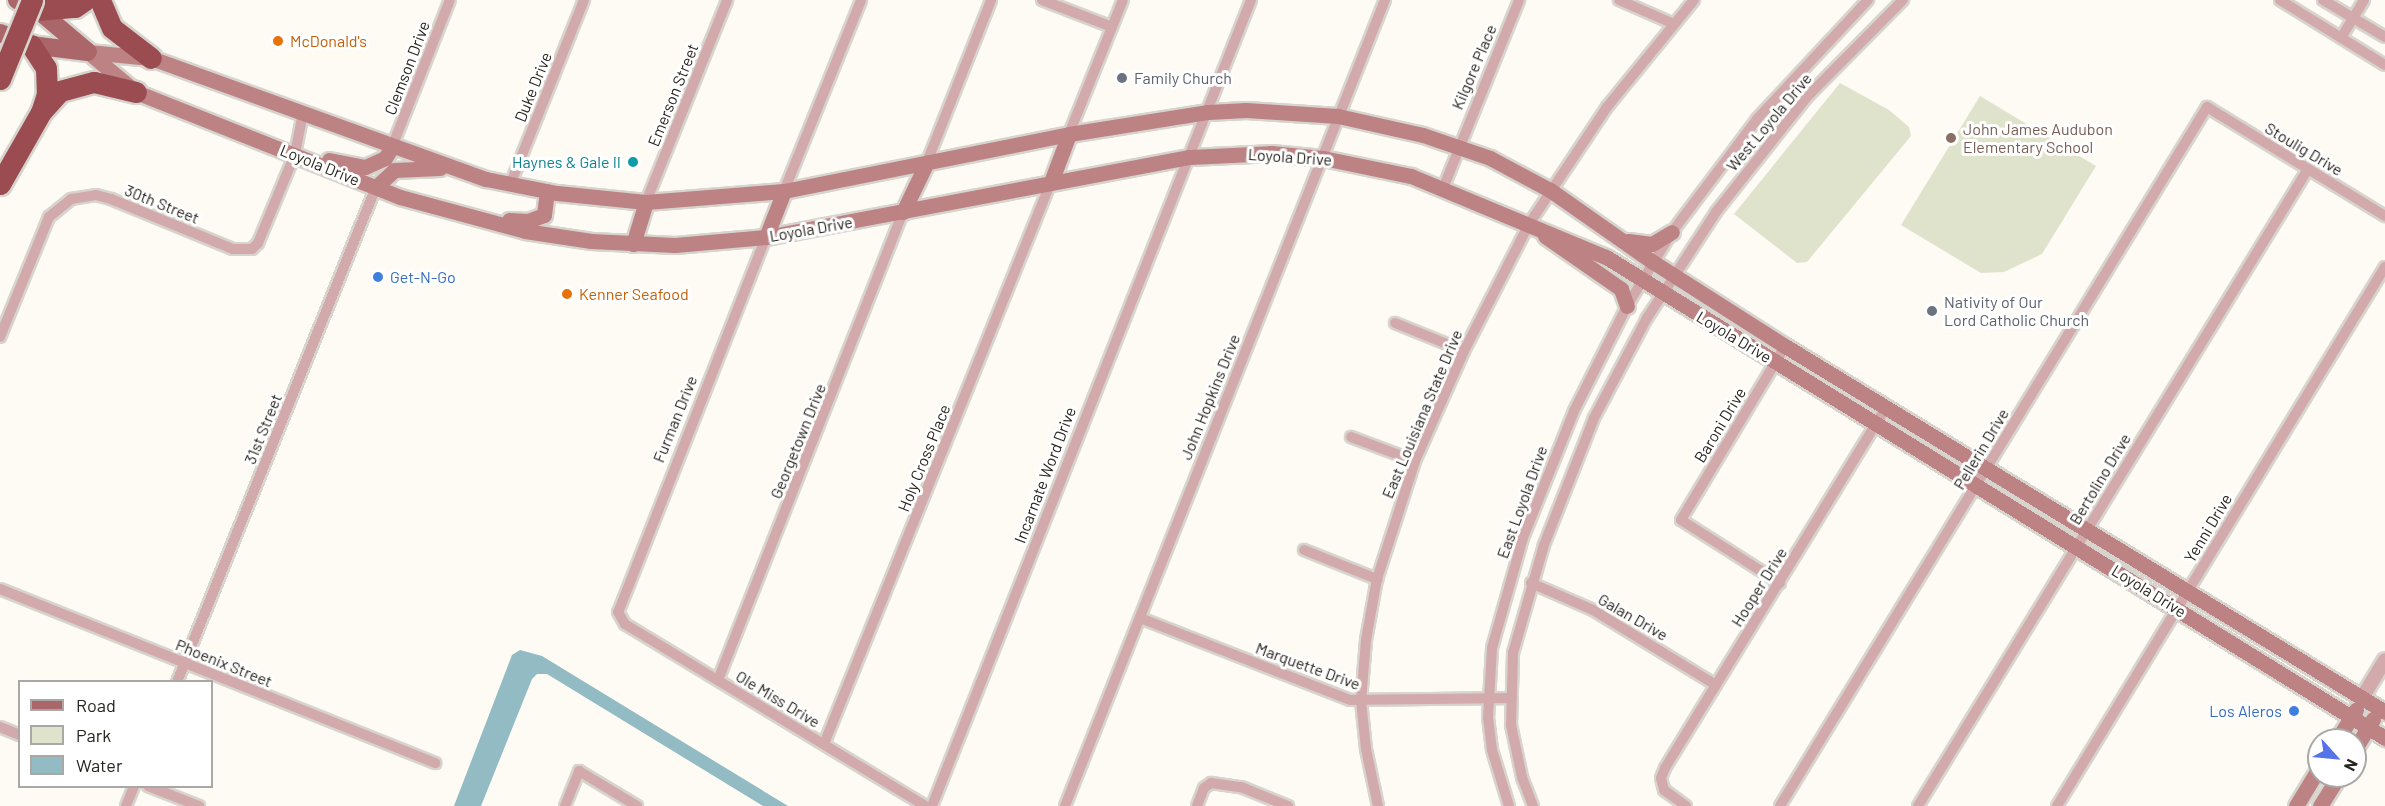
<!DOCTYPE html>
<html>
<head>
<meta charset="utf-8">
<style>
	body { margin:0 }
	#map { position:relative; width:2385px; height:806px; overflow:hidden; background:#fefaf4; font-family:Barlow,sans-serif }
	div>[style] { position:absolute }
	.green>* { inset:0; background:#e0e3cc }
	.water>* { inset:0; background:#92bbc3 }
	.roads { filter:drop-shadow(2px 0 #d7d4ce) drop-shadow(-2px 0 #d7d4ce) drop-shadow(0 2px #d7d4ce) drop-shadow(0 -2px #d7d4ce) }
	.minor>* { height:10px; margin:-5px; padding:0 5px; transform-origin:5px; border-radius:5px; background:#d3aaab }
	.tertiary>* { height:14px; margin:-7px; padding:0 7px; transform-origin:7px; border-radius:7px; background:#d3aaab }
	.secondary>* { height:15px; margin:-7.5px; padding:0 7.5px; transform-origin:7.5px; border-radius:7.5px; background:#bc8284 }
	.primary>* { height:18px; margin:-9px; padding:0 9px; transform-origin:9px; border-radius:9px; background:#ab6669 }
	.motorway>* { height:21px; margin:-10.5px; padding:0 10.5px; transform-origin:10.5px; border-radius:10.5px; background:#9b4c51 }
	.bridges { filter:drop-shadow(2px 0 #d7d4ce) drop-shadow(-2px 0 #d7d4ce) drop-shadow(0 2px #d7d4ce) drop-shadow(0 -2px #d7d4ce) }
	.motorway-bridge>* { height:21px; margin:-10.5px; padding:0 10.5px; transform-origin:10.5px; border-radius:10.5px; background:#9b4c51 }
	.dots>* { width:16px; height:16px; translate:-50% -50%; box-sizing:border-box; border:3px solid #fff; border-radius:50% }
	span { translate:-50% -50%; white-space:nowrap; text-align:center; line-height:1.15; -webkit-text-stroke:6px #fff; paint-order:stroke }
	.food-label { font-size:16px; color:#c56008 }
	.left { translate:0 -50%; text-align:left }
	.street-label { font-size:16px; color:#28251f }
	.worship-label { font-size:16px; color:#5b616d }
	.education-label { font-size:16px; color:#785e54 }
	.culture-label { font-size:16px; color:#0d838f }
	.right { translate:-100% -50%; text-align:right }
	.shop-label { font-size:16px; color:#366cbe }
	.legend { position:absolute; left:18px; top:680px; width:195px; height:108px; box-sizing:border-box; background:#fff; border:2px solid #a9a8a5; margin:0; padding:8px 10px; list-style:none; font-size:18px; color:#28251f }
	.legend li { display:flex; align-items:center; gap:12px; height:30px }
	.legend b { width:30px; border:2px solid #a9a8a5 }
	.north { position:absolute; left:2307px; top:728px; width:60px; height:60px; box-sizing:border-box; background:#fff; border:2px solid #a9a8a5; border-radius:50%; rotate:117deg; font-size:16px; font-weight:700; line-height:24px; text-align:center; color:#28251f }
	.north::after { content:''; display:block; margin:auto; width:21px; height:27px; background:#5773e9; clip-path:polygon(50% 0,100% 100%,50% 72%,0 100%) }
</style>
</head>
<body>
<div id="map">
	<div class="green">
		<div style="clip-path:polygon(1840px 83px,1889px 110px,1909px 127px,1911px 136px,1807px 262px,1797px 263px,1734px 214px)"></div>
		<div style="clip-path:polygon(1980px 96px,2096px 166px,2042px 254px,2004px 272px,1981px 273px,1901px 225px)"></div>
	</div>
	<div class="water">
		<div style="clip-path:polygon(520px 650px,542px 656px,788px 806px,763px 806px,547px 674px,537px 674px,532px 679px,481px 806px,454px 806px,512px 655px)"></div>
	</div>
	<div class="roads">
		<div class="minor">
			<div style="left:1042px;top:0;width:75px;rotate:21.1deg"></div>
			<div style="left:1619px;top:0;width:60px;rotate:23.6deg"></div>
			<div style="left:2280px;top:0;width:123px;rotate:31.8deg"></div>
			<div style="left:2323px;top:0;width:72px;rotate:30.8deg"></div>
			<div style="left:2341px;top:38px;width:44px;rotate:-58.8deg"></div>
			<div style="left:1069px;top:134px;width:144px;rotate:-68.1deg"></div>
			<div style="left:392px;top:147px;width:158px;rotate:-68.5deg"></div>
			<div style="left:927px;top:162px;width:174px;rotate:-68.4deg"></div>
			<div style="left:510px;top:185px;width:199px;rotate:-68.2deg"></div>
			<div style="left:1444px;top:186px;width:201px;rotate:-68deg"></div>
			<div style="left:784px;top:191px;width:206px;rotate:-68deg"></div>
			<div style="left:646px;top:202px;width:218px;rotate:-68.1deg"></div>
			<div style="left:766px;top:237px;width:403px;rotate:111.5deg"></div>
			<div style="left:618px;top:612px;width:14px;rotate:60deg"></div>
			<div style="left:625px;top:624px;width:352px;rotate:31.2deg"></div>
			<div style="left:1395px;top:323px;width:74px;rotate:22.1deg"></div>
			<div style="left:0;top:337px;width:130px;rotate:-67.8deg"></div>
			<div style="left:49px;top:217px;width:28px;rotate:-39deg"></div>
			<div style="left:71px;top:199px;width:25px;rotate:-9deg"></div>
			<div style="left:96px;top:195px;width:16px;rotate:15deg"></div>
			<div style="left:111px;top:199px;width:132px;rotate:22.3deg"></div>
			<div style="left:233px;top:249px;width:19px"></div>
			<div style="left:252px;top:249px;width:8px;rotate:-45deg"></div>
			<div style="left:258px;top:243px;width:96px;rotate:-67.4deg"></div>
			<div style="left:295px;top:154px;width:42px;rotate:-79deg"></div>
			<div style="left:1351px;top:437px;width:68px;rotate:20.6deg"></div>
			<div style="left:1304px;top:550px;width:79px;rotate:21.7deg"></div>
			<div style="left:1531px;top:583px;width:68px;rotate:23.5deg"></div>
			<div style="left:1593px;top:610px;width:144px;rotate:31.4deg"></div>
			<div style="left:1780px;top:583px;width:117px;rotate:-147.5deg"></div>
			<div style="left:1681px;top:520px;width:203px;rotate:-59.1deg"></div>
			<div style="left:0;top:589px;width:469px;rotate:21.8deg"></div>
			<div style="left:1140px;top:618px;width:225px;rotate:21.3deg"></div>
			<div style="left:1350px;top:700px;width:160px;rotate:-0.7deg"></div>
			<div style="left:718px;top:680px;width:503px;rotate:-68.43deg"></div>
			<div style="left:177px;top:682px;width:534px;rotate:-68.1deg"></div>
			<div style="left:0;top:727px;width:22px;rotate:22deg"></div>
			<div style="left:824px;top:744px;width:606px;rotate:-68.01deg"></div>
			<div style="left:148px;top:786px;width:55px;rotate:21.4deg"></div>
			<div style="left:126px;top:806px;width:22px;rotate:-68deg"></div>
			<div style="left:565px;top:806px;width:38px;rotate:-68deg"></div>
			<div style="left:579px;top:771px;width:68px;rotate:31.1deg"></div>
			<div style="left:932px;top:806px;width:867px;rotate:-68.41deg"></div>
			<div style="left:1065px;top:806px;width:867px;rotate:-68.35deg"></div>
			<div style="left:1197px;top:806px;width:19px;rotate:-69deg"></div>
			<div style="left:1204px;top:788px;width:9px;rotate:-36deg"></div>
			<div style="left:1211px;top:783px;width:30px;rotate:8deg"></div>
			<div style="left:1241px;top:787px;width:51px;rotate:22deg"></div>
			<div style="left:1378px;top:806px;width:58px;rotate:-101.9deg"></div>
			<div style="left:1366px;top:749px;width:48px;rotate:-95.9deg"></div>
			<div style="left:1361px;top:701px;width:61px;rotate:-85.3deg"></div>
			<div style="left:1366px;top:640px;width:62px;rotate:-79.8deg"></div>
			<div style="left:1377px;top:579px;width:124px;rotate:-72.1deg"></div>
			<div style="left:1415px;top:461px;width:120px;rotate:-66deg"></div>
			<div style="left:1464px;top:351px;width:143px;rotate:-62.9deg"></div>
			<div style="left:1529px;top:224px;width:141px;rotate:-56.3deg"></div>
			<div style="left:1607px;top:107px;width:138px;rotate:-50.9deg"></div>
			<div style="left:1509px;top:806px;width:59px;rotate:-106.9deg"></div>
			<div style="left:1492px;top:750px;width:32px;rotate:-97deg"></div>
			<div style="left:1488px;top:718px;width:70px;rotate:-86.7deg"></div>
			<div style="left:1492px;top:648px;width:114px;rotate:-74.3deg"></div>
			<div style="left:1523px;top:538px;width:137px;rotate:-68.1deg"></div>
			<div style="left:1574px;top:411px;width:118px;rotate:-63.2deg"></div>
			<div style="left:1627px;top:306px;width:87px;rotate:-58.7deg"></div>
			<div style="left:1672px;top:232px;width:141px;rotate:-53deg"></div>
			<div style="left:1757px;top:119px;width:163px;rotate:-47deg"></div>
			<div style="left:1533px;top:806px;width:31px;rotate:-111deg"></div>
			<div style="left:1522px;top:777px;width:53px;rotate:-101.9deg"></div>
			<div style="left:1511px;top:725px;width:72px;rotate:-88.4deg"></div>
			<div style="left:1513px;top:653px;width:112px;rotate:-74deg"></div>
			<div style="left:1544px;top:545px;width:136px;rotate:-68.5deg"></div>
			<div style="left:1594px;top:418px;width:113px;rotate:-62.1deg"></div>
			<div style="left:1647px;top:318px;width:126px;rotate:-56.9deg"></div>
			<div style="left:1716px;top:212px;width:145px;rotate:-51.7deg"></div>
			<div style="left:1806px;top:98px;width:138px;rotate:-45.3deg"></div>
			<div style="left:1686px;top:806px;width:27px;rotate:-144deg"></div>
			<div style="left:1664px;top:790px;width:12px;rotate:-104deg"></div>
			<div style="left:1661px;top:778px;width:11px;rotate:-68deg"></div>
			<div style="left:1665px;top:768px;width:423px;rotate:-58.5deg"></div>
			<div style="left:1780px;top:806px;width:819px;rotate:-58.58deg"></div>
			<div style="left:2207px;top:107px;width:209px;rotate:31.5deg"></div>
			<div style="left:1918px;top:806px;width:747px;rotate:-58.52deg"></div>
			<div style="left:2057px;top:806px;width:631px;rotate:-58.68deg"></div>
		</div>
		<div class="tertiary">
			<div style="left:2362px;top:698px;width:44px;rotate:-58.8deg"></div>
		</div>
		<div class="secondary">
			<div style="left:88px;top:52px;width:62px;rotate:39.8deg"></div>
			<div style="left:136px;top:92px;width:284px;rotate:21.7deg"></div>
			<div style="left:400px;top:197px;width:130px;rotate:15.2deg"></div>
			<div style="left:525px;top:231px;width:67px;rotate:8.6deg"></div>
			<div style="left:591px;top:241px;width:84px;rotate:2.7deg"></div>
			<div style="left:675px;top:245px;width:91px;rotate:-5deg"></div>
			<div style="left:766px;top:237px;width:431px;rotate:-10.7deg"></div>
			<div style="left:1190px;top:157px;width:81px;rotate:-2.8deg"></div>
			<div style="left:1271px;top:153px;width:52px;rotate:5.5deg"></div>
			<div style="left:1323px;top:158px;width:90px;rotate:11.6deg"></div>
			<div style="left:1411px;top:176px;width:211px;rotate:22.6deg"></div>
			<div style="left:1606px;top:257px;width:916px;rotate:31.69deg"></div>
			<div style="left:88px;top:52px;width:63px;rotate:5.4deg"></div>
			<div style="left:151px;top:58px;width:356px;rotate:19.9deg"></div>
			<div style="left:486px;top:179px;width:72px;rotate:11.2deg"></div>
			<div style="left:557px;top:193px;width:89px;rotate:5.8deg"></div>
			<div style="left:646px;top:202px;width:138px;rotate:-4.6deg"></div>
			<div style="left:784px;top:191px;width:291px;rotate:-11.3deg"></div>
			<div style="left:1069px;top:134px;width:141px;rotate:-9deg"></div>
			<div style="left:1208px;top:112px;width:38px;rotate:-3deg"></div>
			<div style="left:1246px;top:110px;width:92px;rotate:3.7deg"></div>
			<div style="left:1338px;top:116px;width:87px;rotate:12.6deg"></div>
			<div style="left:1423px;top:135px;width:71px;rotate:18.9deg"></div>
			<div style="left:1490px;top:158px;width:68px;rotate:28.1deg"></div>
			<div style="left:1550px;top:190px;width:126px;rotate:35deg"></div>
			<div style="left:1653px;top:262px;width:156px;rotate:32.5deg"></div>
			<div style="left:1785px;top:346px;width:703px;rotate:31.38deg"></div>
			<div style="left:329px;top:160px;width:37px;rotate:11deg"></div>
			<div style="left:365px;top:167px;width:22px;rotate:-24deg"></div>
			<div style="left:385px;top:158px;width:13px;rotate:-58deg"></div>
			<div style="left:1051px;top:182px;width:51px;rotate:-69.4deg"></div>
			<div style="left:376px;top:187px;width:25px;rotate:-43deg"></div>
			<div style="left:394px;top:170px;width:46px;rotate:-2.5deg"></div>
			<div style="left:903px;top:212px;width:55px;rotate:-64.4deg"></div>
			<div style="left:509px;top:220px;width:19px;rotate:3deg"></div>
			<div style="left:528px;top:221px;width:17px;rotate:-21deg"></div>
			<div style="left:544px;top:215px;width:24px;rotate:-83deg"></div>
			<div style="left:1545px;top:236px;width:93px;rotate:34.9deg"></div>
			<div style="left:1621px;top:289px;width:18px;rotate:71deg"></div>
			<div style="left:766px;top:237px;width:49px;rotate:-68.6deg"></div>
			<div style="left:1628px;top:241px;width:24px;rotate:7deg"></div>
			<div style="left:1652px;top:244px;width:23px;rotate:-31deg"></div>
			<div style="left:633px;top:244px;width:44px;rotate:-72.8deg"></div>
			<div style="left:2337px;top:740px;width:36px;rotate:-58deg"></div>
			<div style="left:2355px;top:749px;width:35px;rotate:-59deg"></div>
			<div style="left:2296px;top:806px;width:44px;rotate:-58.8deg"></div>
			<div style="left:2320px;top:806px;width:36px;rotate:-58deg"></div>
		</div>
		<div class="primary">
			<div style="left:17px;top:0;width:23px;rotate:25deg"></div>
			<div style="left:38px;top:10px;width:65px;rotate:40deg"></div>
			<div style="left:0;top:33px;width:33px;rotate:21deg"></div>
			<div style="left:31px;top:45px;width:57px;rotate:7deg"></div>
		</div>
		<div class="motorway">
			<div style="left:100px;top:0;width:30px;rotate:67deg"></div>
			<div style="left:112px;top:28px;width:49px;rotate:37.6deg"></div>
			<div style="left:38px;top:10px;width:37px;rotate:-5deg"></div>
			<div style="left:75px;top:7px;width:12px;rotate:-35deg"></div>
			<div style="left:31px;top:45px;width:27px;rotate:57deg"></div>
			<div style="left:46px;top:68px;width:26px;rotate:88deg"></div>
			<div style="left:47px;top:94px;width:16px;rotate:108deg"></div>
			<div style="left:0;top:184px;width:83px;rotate:-60.3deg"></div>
			<div style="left:41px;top:112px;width:28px;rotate:-48deg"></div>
			<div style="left:60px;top:91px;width:35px;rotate:-15deg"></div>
			<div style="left:94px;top:82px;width:43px;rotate:13.4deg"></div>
		</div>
	</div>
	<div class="bridges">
		<div class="motorway-bridge">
			<div style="left:0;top:79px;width:85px;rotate:-67.9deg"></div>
		</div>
	</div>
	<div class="dots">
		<div style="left:278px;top:41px;background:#e8710a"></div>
		<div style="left:1122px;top:78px;background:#6b7280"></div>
		<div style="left:1951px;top:138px;background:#8d6e63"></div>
		<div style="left:633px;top:162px;background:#0f9aa8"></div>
		<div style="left:378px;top:277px;background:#3f7fe0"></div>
		<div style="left:567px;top:294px;background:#e8710a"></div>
		<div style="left:1932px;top:311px;background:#6b7280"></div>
		<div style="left:2294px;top:711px;background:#3f7fe0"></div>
	</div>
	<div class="food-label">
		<span class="left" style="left:290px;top:41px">McDonald's</span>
		<span class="left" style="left:579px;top:294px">Kenner Seafood</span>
	</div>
	<div class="street-label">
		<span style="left:1474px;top:67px;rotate:-67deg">Kilgore Place</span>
		<span style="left:407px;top:68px;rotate:-69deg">Clemson Drive</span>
		<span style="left:533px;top:87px;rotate:-68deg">Duke Drive</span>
		<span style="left:673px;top:95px;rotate:-68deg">Emerson Street</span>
		<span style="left:1769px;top:122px;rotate:-50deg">West Loyola Drive</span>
		<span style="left:2304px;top:149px;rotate:31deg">Stoulig Drive</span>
		<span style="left:1290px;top:157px;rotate:4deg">Loyola Drive</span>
		<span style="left:320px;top:165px;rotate:22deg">Loyola Drive</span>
		<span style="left:162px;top:204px;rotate:22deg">30th Street</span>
		<span style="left:811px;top:229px;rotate:-10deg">Loyola Drive</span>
		<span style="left:1734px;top:337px;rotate:31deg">Loyola Drive</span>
		<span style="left:1210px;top:397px;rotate:-68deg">John Hopkins Drive</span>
		<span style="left:1422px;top:414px;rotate:-67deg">East Louisiana State Drive</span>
		<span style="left:675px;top:419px;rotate:-68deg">Furman Drive</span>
		<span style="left:1720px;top:425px;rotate:-59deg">Baroni Drive</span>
		<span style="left:263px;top:429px;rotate:-68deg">31st Street</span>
		<span style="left:798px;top:441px;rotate:-68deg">Georgetown Drive</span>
		<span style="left:1981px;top:449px;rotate:-59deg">Pellerin Drive</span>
		<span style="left:924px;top:458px;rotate:-68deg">Holy Cross Place</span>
		<span style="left:1045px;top:475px;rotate:-69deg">Incarnate Word Drive</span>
		<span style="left:2100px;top:479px;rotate:-59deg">Bertolino Drive</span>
		<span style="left:1522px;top:502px;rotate:-70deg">East Loyola Drive</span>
		<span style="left:2208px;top:528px;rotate:-59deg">Yenni Drive</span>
		<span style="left:1759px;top:587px;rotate:-58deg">Hooper Drive</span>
		<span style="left:2149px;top:591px;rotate:32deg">Loyola Drive</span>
		<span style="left:1633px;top:617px;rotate:30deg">Galan Drive</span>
		<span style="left:224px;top:663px;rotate:22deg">Phoenix Street</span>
		<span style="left:1308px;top:666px;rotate:20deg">Marquette Drive</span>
		<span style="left:778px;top:699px;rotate:31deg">Ole Miss Drive</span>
	</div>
	<div class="worship-label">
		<span class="left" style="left:1134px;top:78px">Family Church</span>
		<span class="left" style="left:1944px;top:311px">Nativity of Our<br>Lord Catholic Church</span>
	</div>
	<div class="education-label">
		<span class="left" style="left:1963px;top:138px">John James Audubon<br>Elementary School</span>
	</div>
	<div class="culture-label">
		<span class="right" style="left:621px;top:162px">Haynes &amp; Gale II</span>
	</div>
	<div class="shop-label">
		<span class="left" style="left:390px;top:277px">Get-N-Go</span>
		<span class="right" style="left:2282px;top:711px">Los Aleros</span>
	</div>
	<ul class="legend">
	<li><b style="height:8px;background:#ab6669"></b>Road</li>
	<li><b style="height:16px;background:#e0e3cc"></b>Park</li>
	<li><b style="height:16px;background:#92bbc3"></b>Water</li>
	</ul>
	<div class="north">N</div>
</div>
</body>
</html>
